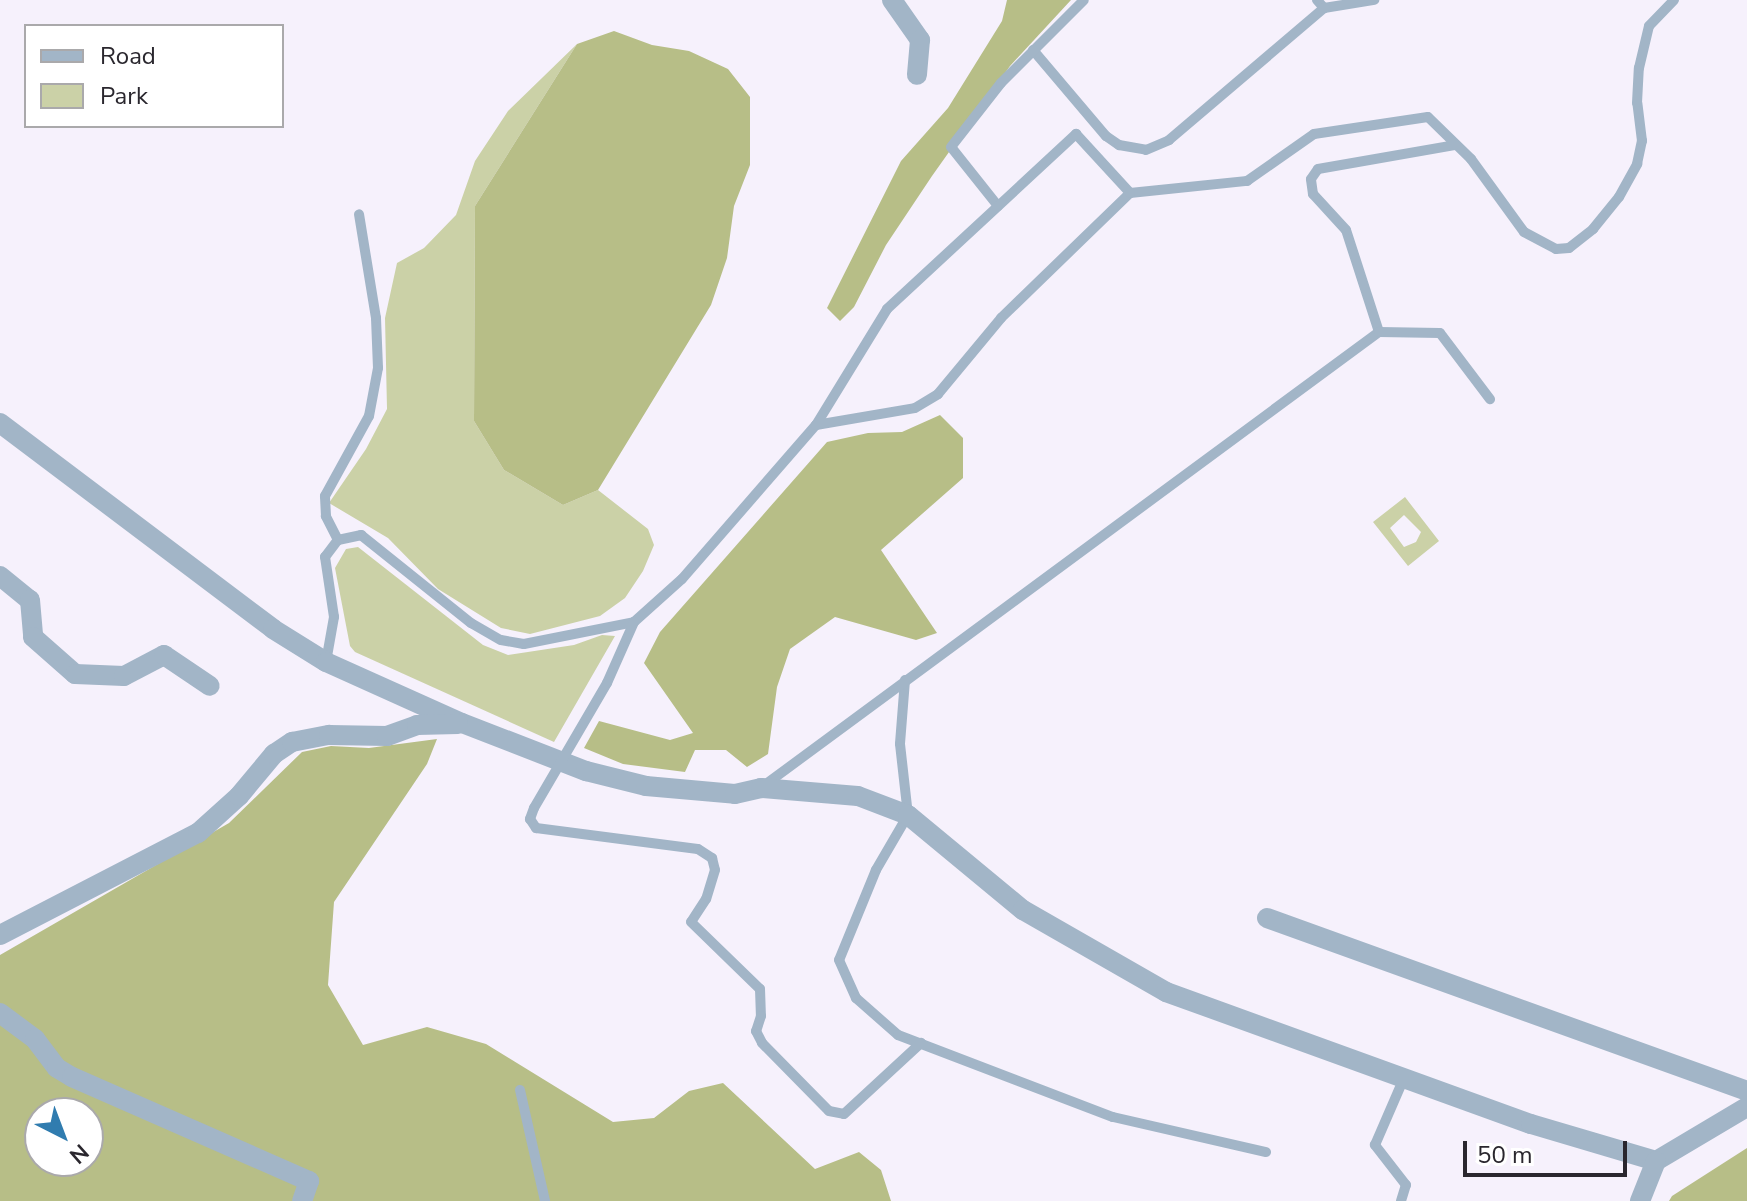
<!DOCTYPE html>
<html>
<head>
<meta charset="utf-8">
<style>
	body { margin:0 }
	#map { position:relative; width:1747px; height:1201px; overflow:hidden; background:#f6f1fc; font-family:"Nunito Sans",sans-serif }
	div>[style] { position:absolute }
	.green>* { inset:0; background:#cbd1a7 }
	.forest>* { inset:0; background:#b7be87 }
	.service>* { height:10px; margin:-5px; padding:0 5px; transform-origin:5px; border-radius:5px; background:#a2b5c7 }
	.minor>* { height:20px; margin:-10px; padding:0 10px; transform-origin:10px; border-radius:10px; background:#a2b5c7 }
	.service-bridge>* { height:10px; margin:-5px; padding:0 5px; transform-origin:5px; border-radius:5px; background:#a2b5c7 }
	span { translate:-50% -50%; white-space:nowrap; text-align:center; line-height:1.15; -webkit-text-stroke:6px #fff; paint-order:stroke }
	.legend { position:absolute; left:24px; top:24px; width:260px; height:104px; box-sizing:border-box; background:#fff; border:2px solid #aaa9ab; margin:0; padding:10px 14px; list-style:none; font-size:24px; color:#2a272e }
	.legend li { display:flex; align-items:center; gap:16px; height:40px }
	.legend b { width:40px; border:2px solid #aaa9ab }
	.north { position:absolute; left:24px; top:1097px; width:80px; height:80px; box-sizing:border-box; background:#fff; border:2px solid #aaa9ab; border-radius:50%; rotate:138deg; font-size:22px; font-weight:700; line-height:32px; text-align:center; color:#2a272e }
	.north::after { content:''; display:block; margin:auto; width:28px; height:36px; background:#307caf; clip-path:polygon(50% 0,100% 100%,50% 72%,0 100%) }
	.scale { position:absolute; left:1463px; top:1141px; width:164px; height:36px; box-sizing:border-box; border:4px solid #2a272e; border-top:0; padding-left:10px; font-size:24px; line-height:28px; white-space:nowrap; color:#2a272e; -webkit-text-stroke:6px #fff; paint-order:stroke }
</style>
</head>
<body>
<div id="map">
	<div class="green">
		<div style="clip-path:polygon(577px 44px,475px 206px,474px 421px,504px 470px,563px 505px,598px 490px,648px 529px,654px 545px,643px 571px,625px 598px,600px 616px,530px 634px,501px 628px,438px 589px,388px 538px,329px 503px,366px 449px,387px 409px,385px 318px,397px 263px,424px 248px,456px 215px,475px 161px,508px 111px)"></div>
		<div style="clip-path:polygon(evenodd,1405px 497px,1439px 541px,1408px 566px,1373px 522px,1405px 497px,1404px 515px,1421px 532px,1416px 542px,1404px 547px,1390px 528px,1404px 515px)"></div>
		<div style="clip-path:polygon(358px 547px,483px 645px,508px 655px,574px 645px,602px 635px,615px 636px,554px 742px,355px 652px,350px 646px,335px 568px,346px 549px)"></div>
	</div>
	<div class="forest">
		<div style="clip-path:polygon(1007px 0,1071px 0,1010px 66px,932px 176px,886px 245px,854px 307px,840px 321px,827px 308px,901px 161px,948px 108px,1002px 21px)"></div>
		<div style="clip-path:polygon(614px 31px,652px 45px,689px 51px,728px 69px,750px 97px,750px 165px,734px 206px,727px 258px,711px 305px,598px 490px,563px 505px,504px 470px,474px 421px,475px 206px,577px 44px)"></div>
		<div style="clip-path:polygon(940px 415px,963px 438px,963px 478px,881px 550px,937px 633px,916px 640px,835px 617px,790px 649px,777px 687px,768px 754px,747px 767px,726px 750px,695px 750px,685px 772px,623px 764px,584px 748px,599px 721px,670px 740px,693px 733px,644px 663px,660px 632px,827px 442px,868px 433px,902px 432px)"></div>
		<div style="clip-path:polygon(evenodd,437px 739px,427px 764px,334px 902px,328px 985px,363px 1045px,427px 1027px,486px 1044px,613px 1122px,654px 1118px,689px 1091px,723px 1083px,815px 1169px,859px 1152px,881px 1170px,891px 1201px,0 1201px,0 955px,229px 823px,302px 752px,331px 746px,369px 748px,437px 739px,40px 1113px,88px 1113px,88px 1161px,40px 1161px,40px 1113px)"></div>
		<div style="clip-path:polygon(1747px 1148px,1747px 1201px,1669px 1201px,1672px 1196px)"></div>
	</div>
	<div class="service">
		<div style="left:1317px;top:0;width:11px;rotate:49deg"></div>
		<div style="left:1324px;top:8px;width:51px;rotate:-9.1deg"></div>
		<div style="left:1033px;top:50px;width:113px;rotate:49.7deg"></div>
		<div style="left:1106px;top:136px;width:16px;rotate:35deg"></div>
		<div style="left:1119px;top:145px;width:27px;rotate:10deg"></div>
		<div style="left:1146px;top:150px;width:25px;rotate:-23deg"></div>
		<div style="left:1169px;top:140px;width:204px;rotate:-40.4deg"></div>
		<div style="left:998px;top:206px;width:75px;rotate:-128.5deg"></div>
		<div style="left:951px;top:147px;width:81px;rotate:-52deg"></div>
		<div style="left:1001px;top:83px;width:117px;rotate:-45deg"></div>
		<div style="left:1379px;top:332px;width:107px;rotate:-107.9deg"></div>
		<div style="left:1346px;top:230px;width:49px;rotate:-132.5deg"></div>
		<div style="left:1313px;top:194px;width:15px;rotate:-98deg"></div>
		<div style="left:1311px;top:179px;width:12px;rotate:-55deg"></div>
		<div style="left:1318px;top:169px;width:140px;rotate:-9.9deg"></div>
		<div style="left:816px;top:425px;width:100px;rotate:-9.7deg"></div>
		<div style="left:915px;top:408px;width:27px;rotate:-31deg"></div>
		<div style="left:938px;top:394px;width:99px;rotate:-50.3deg"></div>
		<div style="left:1001px;top:318px;width:180px;rotate:-44.1deg"></div>
		<div style="left:1130px;top:193px;width:118px;rotate:-5.9deg"></div>
		<div style="left:1247px;top:181px;width:82px;rotate:-35deg"></div>
		<div style="left:1314px;top:134px;width:115px;rotate:-8.5deg"></div>
		<div style="left:1428px;top:117px;width:60px;rotate:44.3deg"></div>
		<div style="left:1471px;top:159px;width:90px;rotate:54deg"></div>
		<div style="left:1524px;top:232px;width:36px;rotate:28deg"></div>
		<div style="left:1556px;top:249px;width:13px;rotate:-4deg"></div>
		<div style="left:1569px;top:248px;width:31px;rotate:-38deg"></div>
		<div style="left:1593px;top:229px;width:41px;rotate:-50.9deg"></div>
		<div style="left:1619px;top:197px;width:38px;rotate:-61deg"></div>
		<div style="left:1637px;top:164px;width:24px;rotate:-78deg"></div>
		<div style="left:1642px;top:141px;width:38px;rotate:-97deg"></div>
		<div style="left:1637px;top:103px;width:35px;rotate:-87deg"></div>
		<div style="left:1639px;top:68px;width:43px;rotate:-76.6deg"></div>
		<div style="left:1649px;top:26px;width:36px;rotate:-46deg"></div>
		<div style="left:338px;top:540px;width:27px;rotate:-117deg"></div>
		<div style="left:326px;top:516px;width:20px;rotate:-93deg"></div>
		<div style="left:325px;top:496px;width:91px;rotate:-61.2deg"></div>
		<div style="left:369px;top:416px;width:49px;rotate:-79.4deg"></div>
		<div style="left:378px;top:368px;width:50px;rotate:-92.3deg"></div>
		<div style="left:376px;top:318px;width:105px;rotate:-99.3deg"></div>
		<div style="left:326px;top:662px;width:46px;rotate:-79.9deg"></div>
		<div style="left:334px;top:617px;width:61px;rotate:-98.5deg"></div>
		<div style="left:325px;top:557px;width:21px;rotate:-53deg"></div>
		<div style="left:338px;top:540px;width:24px;rotate:-12deg"></div>
		<div style="left:361px;top:535px;width:141px;rotate:38.7deg"></div>
		<div style="left:471px;top:623px;width:34px;rotate:30deg"></div>
		<div style="left:501px;top:640px;width:23px;rotate:10deg"></div>
		<div style="left:524px;top:644px;width:112px;rotate:-11.3deg"></div>
		<div style="left:634px;top:622px;width:64px;rotate:-41.9deg"></div>
		<div style="left:682px;top:579px;width:204px;rotate:-49deg"></div>
		<div style="left:816px;top:425px;width:136px;rotate:-58.5deg"></div>
		<div style="left:887px;top:309px;width:258px;rotate:-42.8deg"></div>
		<div style="left:1076px;top:134px;width:80px;rotate:47.5deg"></div>
		<div style="left:905px;top:680px;width:64px;rotate:94.5deg"></div>
		<div style="left:900px;top:744px;width:71px;rotate:83.6deg"></div>
		<div style="left:908px;top:815px;width:64px;rotate:120.2deg"></div>
		<div style="left:876px;top:870px;width:97px;rotate:112.3deg"></div>
		<div style="left:839px;top:960px;width:42px;rotate:65.9deg"></div>
		<div style="left:856px;top:998px;width:56px;rotate:41.4deg"></div>
		<div style="left:898px;top:1035px;width:230px;rotate:20.9deg"></div>
		<div style="left:1113px;top:1117px;width:157px;rotate:12.9deg"></div>
		<div style="left:762px;top:787px;width:767px;rotate:-36.41deg"></div>
		<div style="left:1379px;top:332px;width:61px;rotate:0.9deg"></div>
		<div style="left:1440px;top:333px;width:83px;rotate:52.9deg"></div>
		<div style="left:534px;top:808px;width:12px;rotate:110deg"></div>
		<div style="left:530px;top:819px;width:11px;rotate:56deg"></div>
		<div style="left:536px;top:828px;width:163px;rotate:7.4deg"></div>
		<div style="left:698px;top:849px;width:17px;rotate:33deg"></div>
		<div style="left:712px;top:858px;width:12px;rotate:76deg"></div>
		<div style="left:715px;top:870px;width:30px;rotate:107deg"></div>
		<div style="left:706px;top:899px;width:27px;rotate:123deg"></div>
		<div style="left:691px;top:922px;width:96px;rotate:44.2deg"></div>
		<div style="left:760px;top:989px;width:27px;rotate:88deg"></div>
		<div style="left:761px;top:1016px;width:16px;rotate:108deg"></div>
		<div style="left:756px;top:1031px;width:13px;rotate:63deg"></div>
		<div style="left:762px;top:1043px;width:95px;rotate:45.4deg"></div>
		<div style="left:829px;top:1111px;width:15px;rotate:11deg"></div>
		<div style="left:844px;top:1114px;width:105px;rotate:-42.7deg"></div>
		<div style="left:520px;top:1090px;width:114px;rotate:77.3deg"></div>
		<div style="left:1401px;top:1201px;width:17px;rotate:-73deg"></div>
		<div style="left:1406px;top:1185px;width:51px;rotate:-127.8deg"></div>
		<div style="left:1375px;top:1145px;width:73px;rotate:-66.6deg"></div>
	</div>
	<div class="minor">
		<div style="left:892px;top:0;width:49px;rotate:55deg"></div>
		<div style="left:920px;top:40px;width:35px;rotate:95deg"></div>
		<div style="left:0;top:423px;width:342px;rotate:37deg"></div>
		<div style="left:273px;top:629px;width:62px;rotate:31.9deg"></div>
		<div style="left:326px;top:662px;width:149px;rotate:24.2deg"></div>
		<div style="left:462px;top:723px;width:133px;rotate:21.2deg"></div>
		<div style="left:586px;top:771px;width:62px;rotate:14deg"></div>
		<div style="left:646px;top:786px;width:89px;rotate:5.1deg"></div>
		<div style="left:735px;top:794px;width:27px;rotate:-13deg"></div>
		<div style="left:761px;top:788px;width:97px;rotate:4.7deg"></div>
		<div style="left:858px;top:796px;width:53px;rotate:20.8deg"></div>
		<div style="left:908px;top:815px;width:149px;rotate:39.6deg"></div>
		<div style="left:1023px;top:910px;width:165px;rotate:29.8deg"></div>
		<div style="left:1166px;top:992px;width:388px;rotate:19.9deg"></div>
		<div style="left:1531px;top:1124px;width:130px;rotate:16.5deg"></div>
		<div style="left:1656px;top:1161px;width:106px;rotate:-30.7deg"></div>
		<div style="left:0;top:576px;width:38px;rotate:39deg"></div>
		<div style="left:30px;top:600px;width:37px;rotate:85deg"></div>
		<div style="left:33px;top:637px;width:56px;rotate:41.4deg"></div>
		<div style="left:75px;top:674px;width:49px;rotate:2.3deg"></div>
		<div style="left:124px;top:676px;width:45px;rotate:-27.7deg"></div>
		<div style="left:164px;top:655px;width:55px;rotate:34deg"></div>
		<div style="left:1267px;top:918px;width:510px;rotate:19.82deg"></div>
		<div style="left:0;top:935px;width:223px;rotate:-27.3deg"></div>
		<div style="left:198px;top:833px;width:55px;rotate:-42.1deg"></div>
		<div style="left:239px;top:796px;width:55px;rotate:-50.2deg"></div>
		<div style="left:274px;top:754px;width:22px;rotate:-34deg"></div>
		<div style="left:292px;top:742px;width:38px;rotate:-11deg"></div>
		<div style="left:329px;top:735px;width:58px;rotate:1deg"></div>
		<div style="left:387px;top:736px;width:32px;rotate:-20deg"></div>
		<div style="left:417px;top:725px;width:41px;rotate:-1.4deg"></div>
		<div style="left:0;top:1013px;width:44px;rotate:36.6deg"></div>
		<div style="left:35px;top:1039px;width:36px;rotate:53deg"></div>
		<div style="left:57px;top:1068px;width:17px;rotate:31deg"></div>
		<div style="left:72px;top:1077px;width:259px;rotate:23.7deg"></div>
		<div style="left:309px;top:1181px;width:21px;rotate:109deg"></div>
		<div style="left:1640px;top:1201px;width:43px;rotate:-68.2deg"></div>
	</div>
	<div class="service-bridge">
		<div style="left:534px;top:808px;width:145px;rotate:-59.7deg"></div>
		<div style="left:607px;top:683px;width:67px;rotate:-66.1deg"></div>
	</div>
	<ul class="legend">
	<li><b style="height:10px;background:#a2b5c7"></b>Road</li>
	<li><b style="height:22px;background:#cbd1a7"></b>Park</li>
	</ul>
	<div class="north">N</div>
	<div class="scale">50 m</div>
</div>
</body>
</html>
